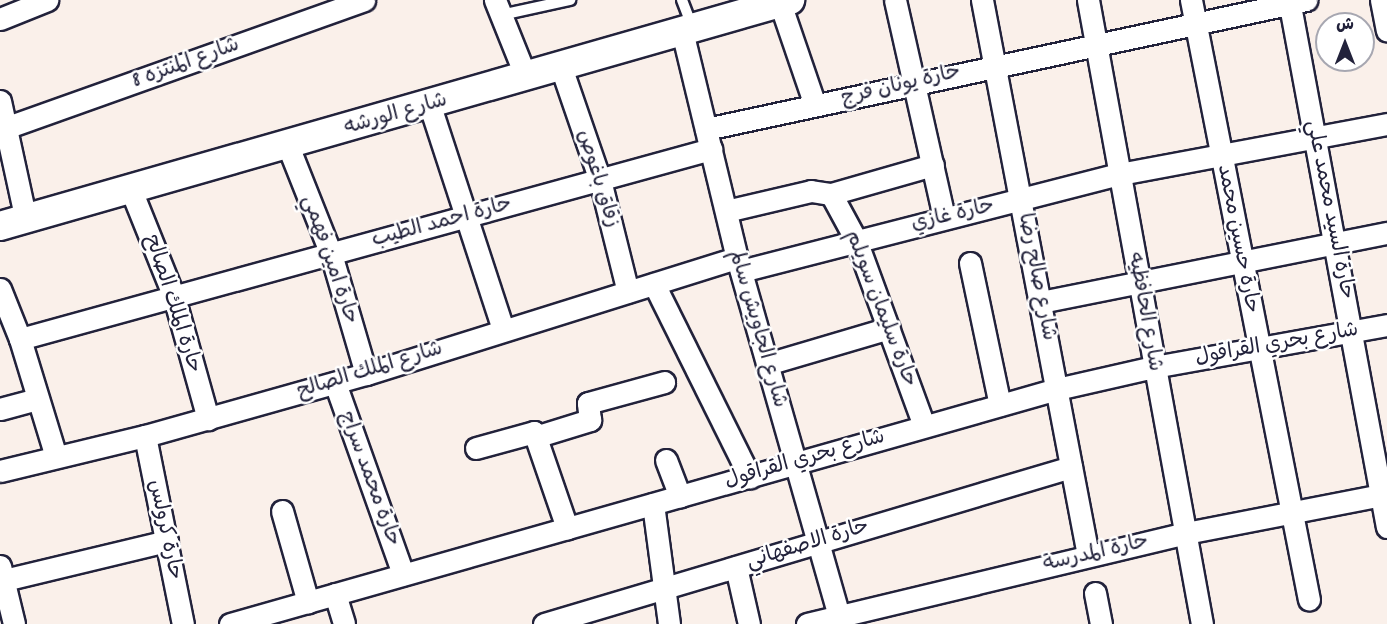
<!DOCTYPE html>
<html>
<head>
<meta charset="utf-8">
<style>
	body { margin:0 }
	#map { position:relative; width:1387px; height:624px; overflow:hidden; background:#faf0ea; font-family:Dekko,"Playpen Sans Arabic",sans-serif }
	div>[style] { position:absolute }
	.roads { filter:drop-shadow(2px 0 #22223b) drop-shadow(-2px 0 #22223b) drop-shadow(0 2px #22223b) drop-shadow(0 -2px #22223b) }
	.lane>* { height:10px; margin:-5px; padding:0 5px; transform-origin:5px; border-radius:5px; background:#fff }
	.street>* { height:21px; margin:-10.5px; padding:0 10.5px; transform-origin:10.5px; border-radius:10.5px; background:#fff }
	.secondary>* { height:28px; margin:-14px; padding:0 14px; transform-origin:14px; border-radius:14px; background:#fff }
	span { translate:-50% -50%; white-space:nowrap; text-align:center; line-height:1.15; -webkit-text-stroke:5px #fff; paint-order:stroke }
	.street-label { font-size:21px; color:#22223b }
	.north { position:absolute; left:1315px; top:12px; width:60px; height:60px; box-sizing:border-box; background:#fff; border:2px solid #a7a7b1; border-radius:50%; rotate:0deg; font-size:16px; font-weight:700; line-height:24px; text-align:center; color:#22223b }
	.north::after { content:''; display:block; margin:auto; width:21px; height:27px; background:#22223b; clip-path:polygon(50% 0,100% 100%,50% 72%,0 100%) }
</style>
</head>
<body>
<div id="map">
	<div class="roads">
		<div class="lane">
			<div style="left:682px;top:0;width:30px;rotate:69deg"></div>
			<div style="left:501px;top:15px;width:71px;rotate:-12.3deg"></div>
		</div>
		<div class="street">
			<div style="left:495px;top:0;width:83px;rotate:68.1deg"></div>
			<div style="left:895px;top:0;width:223px;rotate:77.3deg"></div>
			<div style="left:982px;top:0;width:565px;rotate:79.19deg"></div>
			<div style="left:1088px;top:0;width:634px;rotate:79.65deg"></div>
			<div style="left:1191px;top:0;width:611px;rotate:78.87deg"></div>
			<div style="left:1289px;top:0;width:536px;rotate:79.47deg"></div>
			<div style="left:1381px;top:0;width:31px;rotate:79deg"></div>
			<div style="left:780px;top:3px;width:108px;rotate:71.1deg"></div>
			<div style="left:0;top:19px;width:51px;rotate:-22deg"></div>
			<div style="left:682px;top:31px;width:234px;rotate:76.4deg"></div>
			<div style="left:737px;top:258px;width:380px;rotate:74.1deg"></div>
			<div style="left:561px;top:67px;width:120px;rotate:71deg"></div>
			<div style="left:600px;top:180px;width:115px;rotate:76deg"></div>
			<div style="left:0;top:101px;width:122px;rotate:77.7deg"></div>
			<div style="left:430px;top:106px;width:236px;rotate:71.9deg"></div>
			<div style="left:8px;top:127px;width:378px;rotate:-19.6deg"></div>
			<div style="left:706px;top:129px;width:614px;rotate:-12.13deg"></div>
			<div style="left:288px;top:146px;width:116px;rotate:68.3deg"></div>
			<div style="left:331px;top:254px;width:125px;rotate:73.7deg"></div>
			<div style="left:131px;top:190px;width:115px;rotate:68.1deg"></div>
			<div style="left:174px;top:297px;width:127px;rotate:74.4deg"></div>
			<div style="left:831px;top:194px;width:52px;rotate:61.5deg"></div>
			<div style="left:856px;top:240px;width:198px;rotate:69.9deg"></div>
			<div style="left:726px;top:211px;width:87px;rotate:-13.2deg"></div>
			<div style="left:811px;top:191px;width:20px;rotate:9deg"></div>
			<div style="left:831px;top:194px;width:106px;rotate:-15.9deg"></div>
			<div style="left:970px;top:263px;width:145px;rotate:78.1deg"></div>
			<div style="left:741px;top:271px;width:391px;rotate:-14.4deg"></div>
			<div style="left:1120px;top:174px;width:272px;rotate:-10.6deg"></div>
			<div style="left:654px;top:284px;width:216px;rotate:63.6deg"></div>
			<div style="left:0;top:289px;width:54px;rotate:68.2deg"></div>
			<div style="left:20px;top:339px;width:123px;rotate:73deg"></div>
			<div style="left:1041px;top:302px;width:353px;rotate:-11.3deg"></div>
			<div style="left:20px;top:339px;width:717px;rotate:-15.37deg"></div>
			<div style="left:767px;top:364px;width:127px;rotate:-16.4deg"></div>
			<div style="left:335px;top:383px;width:203px;rotate:70.4deg"></div>
			<div style="left:0;top:409px;width:39px;rotate:-15deg"></div>
			<div style="left:145px;top:436px;width:192px;rotate:78.6deg"></div>
			<div style="left:535px;top:437px;width:58px;rotate:-17.2deg"></div>
			<div style="left:590px;top:420px;width:17px;rotate:-97deg"></div>
			<div style="left:588px;top:403px;width:79px;rotate:-15.4deg"></div>
			<div style="left:476px;top:448px;width:60px;rotate:-15.4deg"></div>
			<div style="left:534px;top:432px;width:102px;rotate:71deg"></div>
			<div style="left:666px;top:460px;width:39px;rotate:69deg"></div>
			<div style="left:0;top:471px;width:149px;rotate:-13.6deg"></div>
			<div style="left:145px;top:436px;width:230px;rotate:-15.7deg"></div>
			<div style="left:366px;top:374px;width:389px;rotate:-17.4deg"></div>
			<div style="left:653px;top:504px;width:121px;rotate:82.4deg"></div>
			<div style="left:282px;top:511px;width:95px;rotate:74.1deg"></div>
			<div style="left:0;top:566px;width:60px;rotate:76.4deg"></div>
			<div style="left:736px;top:567px;width:58px;rotate:77.2deg"></div>
			<div style="left:0;top:581px;width:172px;rotate:-13.5deg"></div>
			<div style="left:1095px;top:593px;width:32px;rotate:79deg"></div>
			<div style="left:335px;top:594px;width:31px;rotate:73deg"></div>
			<div style="left:230px;top:624px;width:860px;rotate:-15.86deg"></div>
			<div style="left:1057px;top:389px;width:99px;rotate:-12.8deg"></div>
			<div style="left:1154px;top:367px;width:237px;rotate:-10.2deg"></div>
			<div style="left:544px;top:624px;width:550px;rotate:-16.59deg"></div>
			<div style="left:807px;top:624px;width:390px;rotate:-13.5deg"></div>
			<div style="left:1186px;top:533px;width:205px;rotate:-11deg"></div>
		</div>
		<div class="secondary">
			<div style="left:0;top:226px;width:822px;rotate:-15.96deg"></div>
		</div>
	</div>
	<div class="street-label">
		<span style="left:186px;top:64px;rotate:-20deg">شارع المنتزه 8</span>
		<span style="left:901px;top:86px;rotate:-13deg">حارة يونان فرج</span>
		<span style="left:396px;top:115px;rotate:-16deg">شارع الورشه</span>
		<span style="left:597px;top:179px;rotate:73deg">زقاق باغوص</span>
		<span style="left:1329px;top:210px;rotate:79deg">حارة السيد محمد علي</span>
		<span style="left:953px;top:216px;rotate:-13deg">حارة غازي</span>
		<span style="left:442px;top:223px;rotate:-15deg">حارة احمد الطيب</span>
		<span style="left:1237px;top:239px;rotate:79deg">حارة حسين محمد</span>
		<span style="left:329px;top:260px;rotate:71deg">حارة امين فهمي</span>
		<span style="left:1036px;top:277px;rotate:79deg">شارع صالح رضا</span>
		<span style="left:172px;top:304px;rotate:72deg">حارة الملك الصالح</span>
		<span style="left:880px;top:309px;rotate:69deg">حارة سليمان سويلم</span>
		<span style="left:1144px;top:312px;rotate:80deg">شارع الحافظيه</span>
		<span style="left:757px;top:329px;rotate:74deg">شارع الجاويش سالم</span>
		<span style="left:1277px;top:345px;rotate:-10deg">شارع بحري القراقول</span>
		<span style="left:370px;top:371px;rotate:-17deg">شارع الملك الصالح</span>
		<span style="left:805px;top:460px;rotate:-16deg">شارع بحري القراقول</span>
		<span style="left:369px;top:479px;rotate:70deg">حارة محمد سراج</span>
		<span style="left:164px;top:530px;rotate:78deg">حارة كرولس</span>
		<span style="left:808px;top:545px;rotate:-17deg">حارة الاصفهاني</span>
		<span style="left:1096px;top:554px;rotate:-13deg">حارة المدرسة</span>
	</div>
	<div class="north">ش</div>
</div>
</body>
</html>
